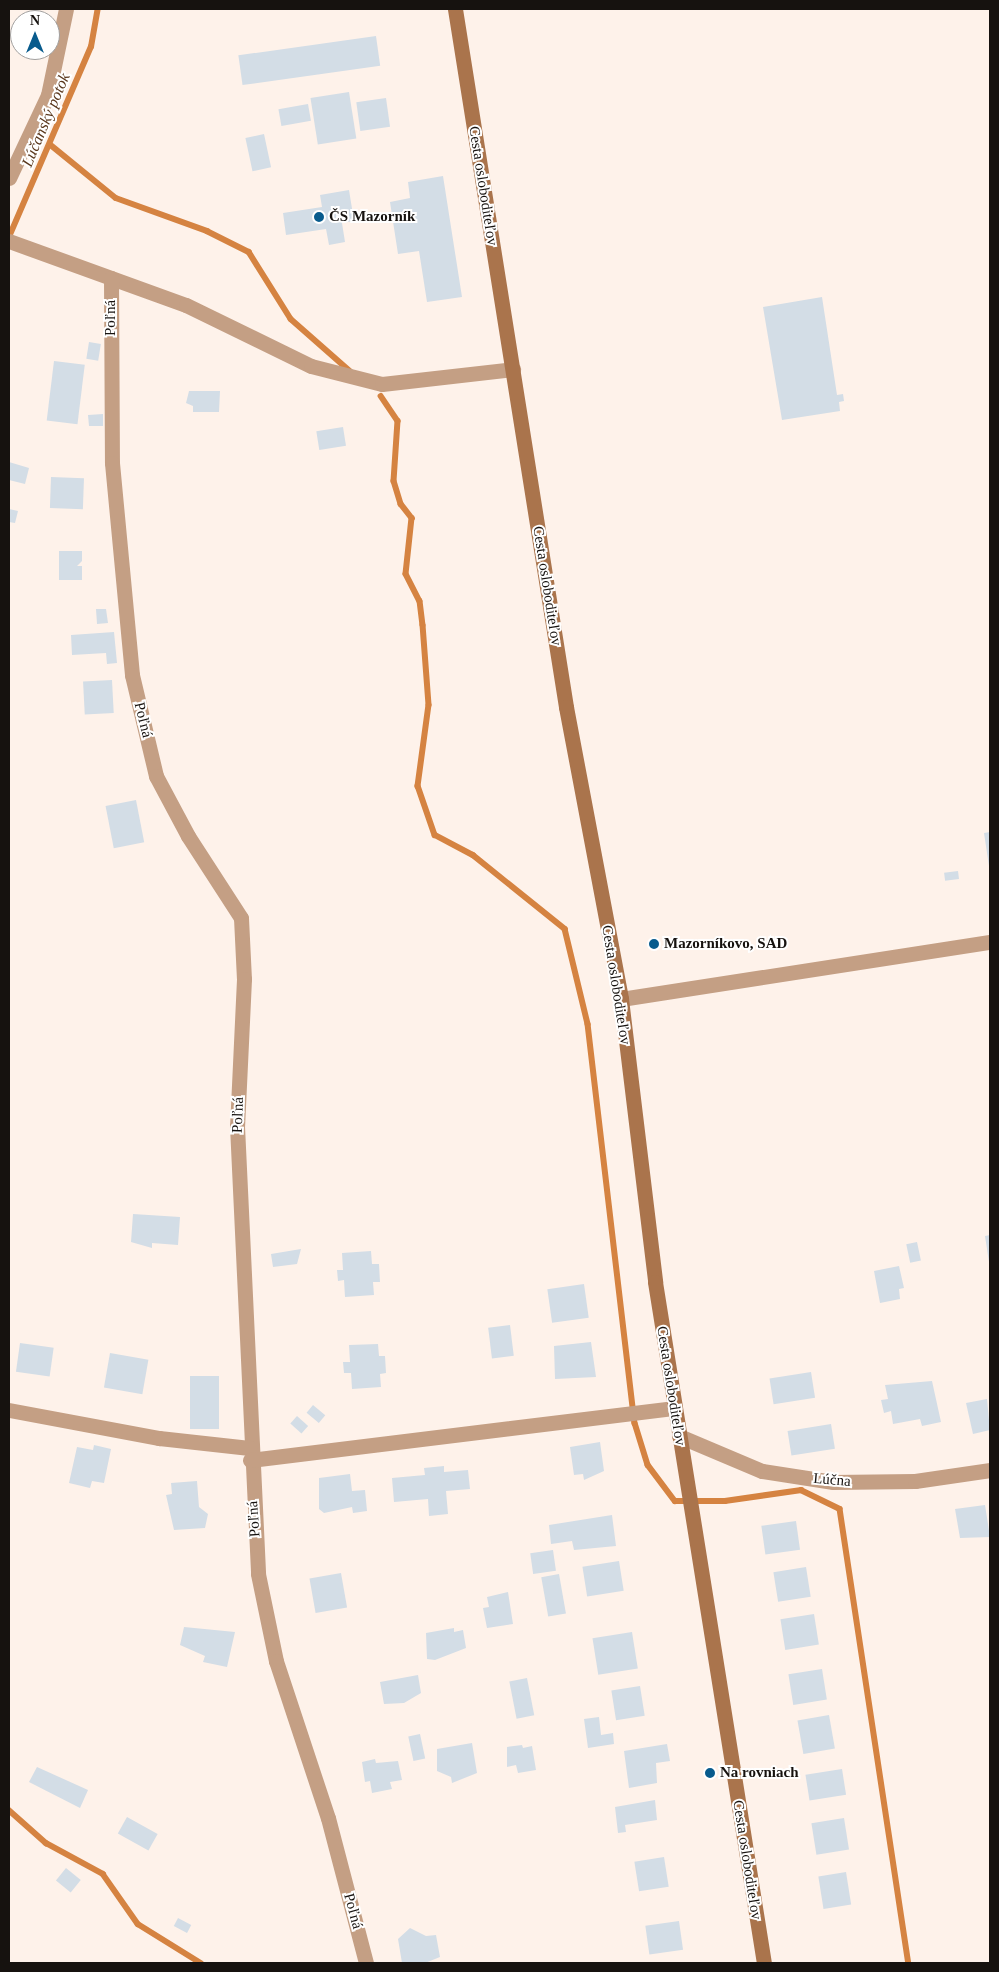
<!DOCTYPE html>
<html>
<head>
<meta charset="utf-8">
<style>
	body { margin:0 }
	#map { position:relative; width:999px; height:1972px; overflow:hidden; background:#fef2ea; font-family:Georgia,serif }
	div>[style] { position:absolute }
	.stream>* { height:5.5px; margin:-2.75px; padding:0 2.75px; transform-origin:2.75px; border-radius:2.75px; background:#d58341 }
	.building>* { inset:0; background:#d3dde6; transform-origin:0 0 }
	.minor>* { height:15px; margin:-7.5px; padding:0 7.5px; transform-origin:7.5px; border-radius:7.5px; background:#c49f84 }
	.secondary>* { height:15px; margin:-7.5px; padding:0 7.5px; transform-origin:7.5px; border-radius:7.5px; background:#aa744c }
	.dots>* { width:14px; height:14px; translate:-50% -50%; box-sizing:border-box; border:2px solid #fff; border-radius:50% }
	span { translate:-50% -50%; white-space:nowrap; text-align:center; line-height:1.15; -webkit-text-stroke:4px #fff; paint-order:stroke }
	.street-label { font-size:15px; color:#16120f }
	.poi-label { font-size:15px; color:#16120f; font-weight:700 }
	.left { translate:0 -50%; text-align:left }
	.water-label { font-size:16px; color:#5a371c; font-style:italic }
	.frame { position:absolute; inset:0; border:10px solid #16120f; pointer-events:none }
	.north { position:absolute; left:10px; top:10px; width:50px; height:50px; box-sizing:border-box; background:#fff; border:1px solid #a2a09f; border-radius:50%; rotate:0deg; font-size:14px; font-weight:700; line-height:20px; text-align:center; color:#16120f }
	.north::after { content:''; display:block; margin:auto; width:18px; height:22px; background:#085b8d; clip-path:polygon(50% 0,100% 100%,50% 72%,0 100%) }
</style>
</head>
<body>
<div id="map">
	<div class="stream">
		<div style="left:52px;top:146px;width:82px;rotate:39.1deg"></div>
		<div style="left:116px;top:198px;width:97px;rotate:19.9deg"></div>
		<div style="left:207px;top:231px;width:47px;rotate:26.6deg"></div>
		<div style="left:249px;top:252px;width:79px;rotate:57.9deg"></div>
		<div style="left:291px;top:319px;width:79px;rotate:41.4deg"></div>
		<div style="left:9px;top:237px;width:207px;rotate:-66.7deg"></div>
		<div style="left:91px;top:47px;width:39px;rotate:-80deg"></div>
		<div style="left:381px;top:396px;width:30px;rotate:56deg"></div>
		<div style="left:398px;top:421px;width:60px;rotate:93.8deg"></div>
		<div style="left:394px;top:481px;width:24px;rotate:73deg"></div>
		<div style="left:401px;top:504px;width:18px;rotate:52deg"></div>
		<div style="left:412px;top:518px;width:56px;rotate:96.1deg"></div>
		<div style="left:406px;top:574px;width:30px;rotate:63deg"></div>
		<div style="left:420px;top:601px;width:24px;rotate:83deg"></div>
		<div style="left:423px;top:625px;width:80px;rotate:85.7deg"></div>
		<div style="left:429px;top:705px;width:82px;rotate:97.7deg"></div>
		<div style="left:418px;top:786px;width:52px;rotate:70.9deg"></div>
		<div style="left:435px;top:835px;width:43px;rotate:27.8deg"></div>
		<div style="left:473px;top:855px;width:118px;rotate:38.8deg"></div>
		<div style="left:565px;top:929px;width:98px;rotate:76.4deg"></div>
		<div style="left:588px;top:1024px;width:402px;rotate:83.3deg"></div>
		<div style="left:635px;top:1423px;width:44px;rotate:72.8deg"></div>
		<div style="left:648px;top:1465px;width:45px;rotate:53.1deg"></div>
		<div style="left:675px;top:1501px;width:50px"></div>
		<div style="left:725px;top:1501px;width:77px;rotate:-8.2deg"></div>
		<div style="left:801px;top:1490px;width:43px;rotate:26deg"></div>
		<div style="left:840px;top:1509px;width:459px;rotate:81.4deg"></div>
		<div style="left:9px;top:1810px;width:50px;rotate:41.7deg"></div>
		<div style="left:46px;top:1843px;width:65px;rotate:28.5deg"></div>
		<div style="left:103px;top:1874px;width:61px;rotate:55deg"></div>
		<div style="left:138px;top:1924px;width:74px;rotate:31.8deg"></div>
	</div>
	<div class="building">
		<div style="left:376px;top:36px;width:30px;height:139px;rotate:82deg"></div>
		<div style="left:349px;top:92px;width:47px;height:39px;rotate:81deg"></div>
		<div style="left:386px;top:98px;width:29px;height:30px;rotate:82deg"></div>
		<div style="left:308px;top:104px;width:17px;height:30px;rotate:80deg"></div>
		<div style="left:264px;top:134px;width:34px;height:19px;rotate:78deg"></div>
		<div style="clip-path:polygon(443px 176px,462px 297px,427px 302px,419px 251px,398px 254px,390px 202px,410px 198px,408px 182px)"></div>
		<div style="clip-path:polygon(349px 190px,354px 221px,342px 223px,345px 242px,329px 245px,326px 229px,286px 235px,283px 213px,322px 207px,320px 195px)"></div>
		<div style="clip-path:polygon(822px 297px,837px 395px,843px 394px,844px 401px,839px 402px,840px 411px,782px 420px,763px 307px)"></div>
		<div style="left:89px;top:342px;width:12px;height:17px;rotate:9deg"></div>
		<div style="left:54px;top:361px;width:31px;height:60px;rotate:7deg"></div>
		<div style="clip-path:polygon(189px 391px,220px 391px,219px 412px,193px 412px,193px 406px,186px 403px)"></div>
		<div style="clip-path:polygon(103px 414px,103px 426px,89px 426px,88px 415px)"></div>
		<div style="left:343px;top:427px;width:19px;height:27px;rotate:81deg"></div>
		<div style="clip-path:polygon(9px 462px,29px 468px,25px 484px,9px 480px)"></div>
		<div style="left:51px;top:477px;width:33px;height:31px;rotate:2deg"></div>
		<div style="clip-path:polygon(9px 509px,18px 511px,15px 523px,9px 522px)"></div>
		<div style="clip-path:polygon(59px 551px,82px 551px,82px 561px,77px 566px,82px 566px,82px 580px,59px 580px)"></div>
		<div style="clip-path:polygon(96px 609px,106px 609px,108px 623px,97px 624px)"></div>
		<div style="clip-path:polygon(114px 632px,117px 663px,107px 664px,106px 653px,72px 655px,71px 635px)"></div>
		<div style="left:112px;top:680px;width:33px;height:29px;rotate:87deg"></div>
		<div style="left:136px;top:800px;width:43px;height:31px;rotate:79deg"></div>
		<div style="clip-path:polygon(990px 832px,990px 866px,989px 866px,984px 833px)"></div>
		<div style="left:958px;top:871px;width:8px;height:14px;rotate:83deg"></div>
		<div style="clip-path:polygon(133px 1214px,180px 1217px,178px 1245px,152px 1243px,152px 1248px,131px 1242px)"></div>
		<div style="clip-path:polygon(990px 1235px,990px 1262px,989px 1262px,985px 1236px)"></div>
		<div style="left:917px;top:1242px;width:19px;height:11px;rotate:78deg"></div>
		<div style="clip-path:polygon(301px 1249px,297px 1264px,273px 1267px,271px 1254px)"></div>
		<div style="clip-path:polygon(371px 1251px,372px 1264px,379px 1264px,380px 1282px,373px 1282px,374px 1295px,345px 1297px,344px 1280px,338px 1281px,337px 1270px,343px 1270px,342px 1253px)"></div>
		<div style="clip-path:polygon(899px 1266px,904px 1288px,899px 1289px,900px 1299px,880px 1303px,874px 1271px)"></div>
		<div style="left:584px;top:1284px;width:34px;height:37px;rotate:82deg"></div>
		<div style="left:510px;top:1325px;width:31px;height:22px;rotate:83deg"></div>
		<div style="clip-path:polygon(591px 1342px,596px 1377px,555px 1379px,554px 1346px)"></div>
		<div style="left:20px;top:1343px;width:34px;height:29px;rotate:8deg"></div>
		<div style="clip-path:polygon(378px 1344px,379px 1356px,385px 1356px,386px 1373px,380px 1374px,381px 1387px,352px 1389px,351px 1373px,344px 1373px,343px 1362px,350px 1362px,349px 1345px)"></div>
		<div style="left:110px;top:1353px;width:39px;height:35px;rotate:10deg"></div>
		<div style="left:811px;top:1372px;width:26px;height:42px;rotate:81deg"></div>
		<div style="left:219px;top:1376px;width:53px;height:29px;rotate:90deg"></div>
		<div style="clip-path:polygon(932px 1381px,941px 1422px,922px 1426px,920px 1419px,893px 1424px,891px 1411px,884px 1413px,881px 1400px,888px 1399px,885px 1385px)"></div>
		<div style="clip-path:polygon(987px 1399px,990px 1430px,973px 1434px,966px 1403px)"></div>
		<div style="left:313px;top:1405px;width:16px;height:10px;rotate:40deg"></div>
		<div style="left:297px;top:1416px;width:15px;height:10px;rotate:42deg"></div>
		<div style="left:831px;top:1424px;width:25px;height:44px;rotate:81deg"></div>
		<div style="clip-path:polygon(600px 1442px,604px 1471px,584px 1480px,583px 1474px,574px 1475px,570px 1447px)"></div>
		<div style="clip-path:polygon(94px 1445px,111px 1449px,104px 1483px,92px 1481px,90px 1488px,69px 1483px,77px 1447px,93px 1450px)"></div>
		<div style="clip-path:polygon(444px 1466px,444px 1472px,468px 1470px,470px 1489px,446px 1491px,448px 1514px,429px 1516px,428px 1499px,394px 1502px,392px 1478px,425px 1475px,424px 1468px)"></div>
		<div style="clip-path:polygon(350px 1474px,352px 1491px,365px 1490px,367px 1511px,353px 1513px,352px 1507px,324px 1513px,319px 1509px,319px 1478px)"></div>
		<div style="clip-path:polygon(197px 1481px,199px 1507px,208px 1514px,205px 1528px,174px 1530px,166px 1495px,172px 1494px,171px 1483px)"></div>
		<div style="clip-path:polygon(985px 1505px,990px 1537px,960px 1538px,955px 1509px)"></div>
		<div style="clip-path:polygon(612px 1515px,616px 1546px,574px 1550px,572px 1541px,551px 1544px,549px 1525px)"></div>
		<div style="left:796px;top:1521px;width:29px;height:35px;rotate:82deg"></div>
		<div style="left:553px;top:1550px;width:21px;height:23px;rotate:82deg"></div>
		<div style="left:619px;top:1561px;width:30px;height:37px;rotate:81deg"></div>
		<div style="left:806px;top:1567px;width:30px;height:33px;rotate:81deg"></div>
		<div style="left:341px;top:1573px;width:35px;height:32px;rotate:80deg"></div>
		<div style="left:559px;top:1574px;width:40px;height:18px;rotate:80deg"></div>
		<div style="clip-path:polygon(508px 1592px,513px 1624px,487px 1628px,483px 1608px,489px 1607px,487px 1597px)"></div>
		<div style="left:814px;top:1614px;width:31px;height:34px;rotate:81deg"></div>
		<div style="clip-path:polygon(184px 1627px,235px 1632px,227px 1667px,203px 1662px,205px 1656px,180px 1645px)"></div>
		<div style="clip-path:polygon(454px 1628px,454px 1632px,463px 1630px,466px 1648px,435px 1660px,427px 1659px,426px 1633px)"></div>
		<div style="left:632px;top:1632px;width:37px;height:40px;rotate:81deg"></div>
		<div style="left:822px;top:1669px;width:31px;height:34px;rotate:81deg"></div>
		<div style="clip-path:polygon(418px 1675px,421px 1693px,404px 1703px,384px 1704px,380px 1682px)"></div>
		<div style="left:527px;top:1678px;width:38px;height:18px;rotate:79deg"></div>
		<div style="left:640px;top:1686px;width:30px;height:29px;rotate:81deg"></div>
		<div style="left:829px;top:1715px;width:34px;height:32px;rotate:80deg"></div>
		<div style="clip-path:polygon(599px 1717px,601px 1735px,613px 1733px,614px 1744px,588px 1748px,584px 1719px)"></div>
		<div style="left:420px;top:1734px;width:25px;height:12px;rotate:78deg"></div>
		<div style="clip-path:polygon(472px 1743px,477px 1773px,452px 1783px,451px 1777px,437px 1771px,437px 1749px)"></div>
		<div style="clip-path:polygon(667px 1744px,670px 1761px,656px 1763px,657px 1783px,629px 1788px,624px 1751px)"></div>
		<div style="clip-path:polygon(522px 1745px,523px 1748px,532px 1746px,536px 1770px,518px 1773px,516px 1765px,507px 1767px,507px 1747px)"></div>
		<div style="clip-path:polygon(375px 1759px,376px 1763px,398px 1761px,402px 1780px,390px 1782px,392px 1789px,372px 1793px,370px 1781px,365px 1782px,362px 1762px)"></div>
		<div style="clip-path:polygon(37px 1767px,88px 1790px,80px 1808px,29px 1782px)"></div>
		<div style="left:842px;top:1769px;width:26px;height:37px;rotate:81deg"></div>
		<div style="clip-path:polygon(655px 1800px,657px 1820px,625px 1825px,626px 1832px,618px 1833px,615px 1807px)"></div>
		<div style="left:127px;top:1817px;width:35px;height:19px;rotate:29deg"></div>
		<div style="left:844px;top:1818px;width:32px;height:33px;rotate:81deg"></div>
		<div style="left:664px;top:1857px;width:30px;height:30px;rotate:81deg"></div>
		<div style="left:66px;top:1868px;width:19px;height:16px;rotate:39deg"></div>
		<div style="left:846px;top:1872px;width:33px;height:28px;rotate:81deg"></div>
		<div style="left:178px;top:1918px;width:15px;height:9px;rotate:28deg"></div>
		<div style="left:679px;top:1921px;width:29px;height:34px;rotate:82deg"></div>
		<div style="clip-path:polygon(410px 1928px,426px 1936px,436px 1935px,440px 1957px,425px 1963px,402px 1963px,398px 1939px)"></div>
	</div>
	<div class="minor">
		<div style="left:9px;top:178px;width:92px;rotate:-64.8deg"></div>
		<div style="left:48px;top:95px;width:88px;rotate:-78.2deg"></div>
		<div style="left:9px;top:241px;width:188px;rotate:19.9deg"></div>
		<div style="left:186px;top:305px;width:139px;rotate:26deg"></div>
		<div style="left:311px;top:366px;width:73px;rotate:14.2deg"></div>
		<div style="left:382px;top:384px;width:132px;rotate:-6.5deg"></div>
		<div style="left:111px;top:278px;width:185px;rotate:89.7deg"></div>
		<div style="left:112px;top:463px;width:213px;rotate:84.6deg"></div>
		<div style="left:132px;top:675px;width:104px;rotate:76.6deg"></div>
		<div style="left:156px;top:776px;width:68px;rotate:61.9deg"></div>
		<div style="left:188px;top:836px;width:98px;rotate:57.1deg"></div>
		<div style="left:241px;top:918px;width:61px;rotate:87.2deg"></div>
		<div style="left:244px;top:979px;width:147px;rotate:92.7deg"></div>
		<div style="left:237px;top:1126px;width:448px;rotate:87.3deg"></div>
		<div style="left:258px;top:1574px;width:89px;rotate:78.3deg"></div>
		<div style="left:276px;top:1661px;width:165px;rotate:71.7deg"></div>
		<div style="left:328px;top:1818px;width:150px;rotate:75.3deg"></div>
		<div style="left:621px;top:999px;width:373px;rotate:-8.8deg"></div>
		<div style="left:9px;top:1410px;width:153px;rotate:10.6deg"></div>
		<div style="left:159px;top:1438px;width:91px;rotate:6.3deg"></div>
		<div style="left:679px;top:1436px;width:90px;rotate:22.9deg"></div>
		<div style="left:762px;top:1471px;width:72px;rotate:8.8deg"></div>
		<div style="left:833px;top:1482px;width:82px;rotate:-0.7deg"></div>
		<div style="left:915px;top:1481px;width:76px;rotate:-8.3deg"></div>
		<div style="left:250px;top:1460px;width:428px;rotate:-7deg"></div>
	</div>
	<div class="secondary">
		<div style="left:455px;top:9px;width:707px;rotate:80.96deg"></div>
		<div style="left:566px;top:707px;width:297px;rotate:79.3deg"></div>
		<div style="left:621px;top:999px;width:285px;rotate:83.1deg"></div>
		<div style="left:655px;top:1282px;width:690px;rotate:80.91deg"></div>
	</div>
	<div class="dots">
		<div style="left:319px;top:217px;background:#085b8d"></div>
		<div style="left:654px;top:944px;background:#085b8d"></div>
		<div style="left:710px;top:1773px;background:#085b8d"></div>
	</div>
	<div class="street-label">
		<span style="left:483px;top:186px;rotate:81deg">Cesta osloboditeľov</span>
		<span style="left:111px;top:318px;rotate:-90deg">Poľná</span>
		<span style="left:547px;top:586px;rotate:81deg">Cesta osloboditeľov</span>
		<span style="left:143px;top:720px;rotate:76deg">Poľná</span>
		<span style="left:616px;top:985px;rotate:81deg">Cesta osloboditeľov</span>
		<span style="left:238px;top:1115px;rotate:-88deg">Poľná</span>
		<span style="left:671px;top:1386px;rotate:81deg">Cesta osloboditeľov</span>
		<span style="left:832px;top:1480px;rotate:5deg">Lúčna</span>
		<span style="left:254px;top:1519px;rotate:-94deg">Poľná</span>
		<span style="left:747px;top:1860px;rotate:81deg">Cesta osloboditeľov</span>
		<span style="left:353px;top:1911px;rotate:75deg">Poľná</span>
	</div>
	<div class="poi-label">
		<span class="left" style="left:329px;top:217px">ČS Mazorník</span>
		<span class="left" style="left:664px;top:944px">Mazorníkovo, SAD</span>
		<span class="left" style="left:720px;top:1773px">Na rovniach</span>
	</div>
	<div class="water-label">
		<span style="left:46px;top:120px;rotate:-67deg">Lúčanský potok</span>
	</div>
	<div class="frame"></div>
	<div class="north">N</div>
</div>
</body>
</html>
